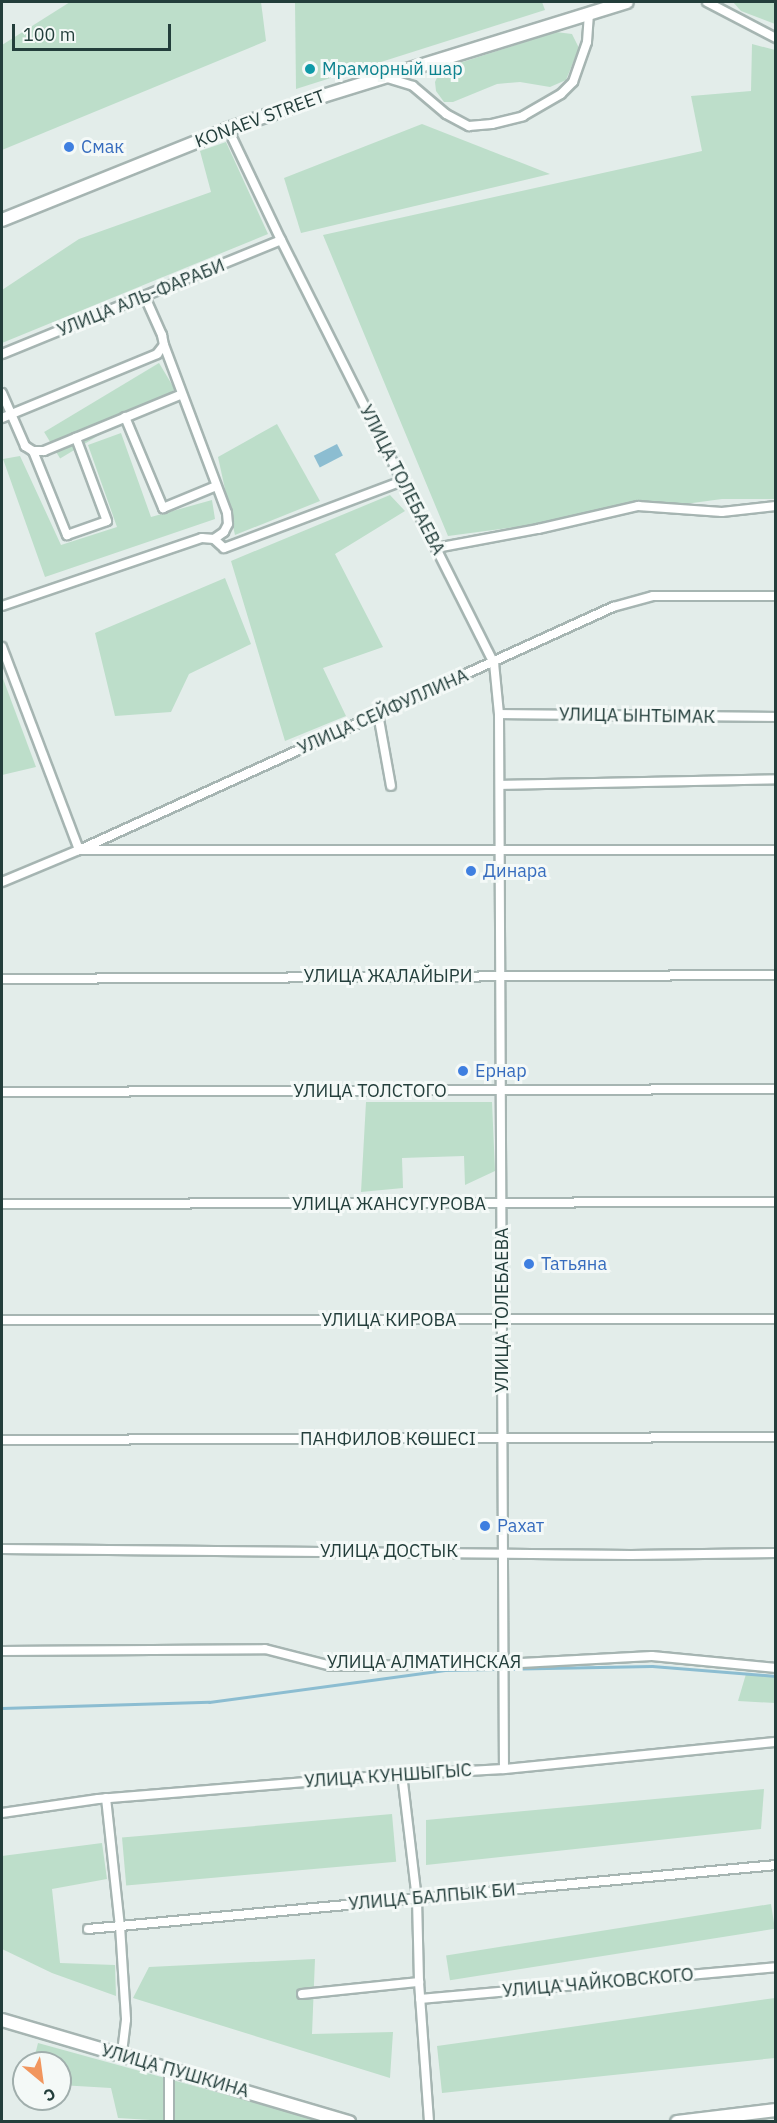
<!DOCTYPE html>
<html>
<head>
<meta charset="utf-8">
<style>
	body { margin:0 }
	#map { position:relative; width:777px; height:2123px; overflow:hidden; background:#e3edea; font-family:"IBM Plex Sans",sans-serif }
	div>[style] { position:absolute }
	.green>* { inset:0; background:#bddeca; transform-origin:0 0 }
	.water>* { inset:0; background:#8cbdd1; transform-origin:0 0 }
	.stream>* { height:3px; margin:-1.5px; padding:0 1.5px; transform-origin:1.5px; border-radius:1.5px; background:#8cbdd1 }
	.roads { filter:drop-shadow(2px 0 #a6b5b2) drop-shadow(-2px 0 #a6b5b2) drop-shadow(0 2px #a6b5b2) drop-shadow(0 -2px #a6b5b2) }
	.street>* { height:8px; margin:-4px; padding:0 4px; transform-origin:4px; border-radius:4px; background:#fff }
	.secondary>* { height:12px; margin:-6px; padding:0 6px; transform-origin:6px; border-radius:6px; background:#fff }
	.dots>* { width:16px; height:16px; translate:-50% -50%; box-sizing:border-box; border:3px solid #f4f9f7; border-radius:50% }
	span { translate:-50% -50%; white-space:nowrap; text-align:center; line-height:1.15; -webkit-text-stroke:6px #f4f9f7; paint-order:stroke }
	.culture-label { font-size:18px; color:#0d838f }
	.left { translate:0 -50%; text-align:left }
	.street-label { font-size:18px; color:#233e3b }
	.shop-label { font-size:18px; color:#366cbe }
	.frame { position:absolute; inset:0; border:3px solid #233e3b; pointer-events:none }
	.north { position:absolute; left:12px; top:2051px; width:60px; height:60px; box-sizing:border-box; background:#f4f9f7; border:2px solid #a0aeac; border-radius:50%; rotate:151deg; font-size:16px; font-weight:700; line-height:24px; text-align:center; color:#233e3b }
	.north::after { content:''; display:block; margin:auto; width:21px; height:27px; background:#f1965e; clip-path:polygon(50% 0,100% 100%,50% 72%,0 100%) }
	.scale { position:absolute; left:12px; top:24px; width:159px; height:27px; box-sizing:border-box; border:3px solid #233e3b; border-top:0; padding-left:8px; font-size:18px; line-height:21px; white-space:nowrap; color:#233e3b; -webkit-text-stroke:4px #f4f9f7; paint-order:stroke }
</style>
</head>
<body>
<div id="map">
	<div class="green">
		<div style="clip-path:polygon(70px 2px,261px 2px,266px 41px,2px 150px,2px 45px)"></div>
		<div style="clip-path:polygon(295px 2px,542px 2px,545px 10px,296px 89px)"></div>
		<div style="clip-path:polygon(733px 2px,775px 2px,775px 24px,741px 11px)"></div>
		<div style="clip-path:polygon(556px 32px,572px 34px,579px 48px,566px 80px,550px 87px,520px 82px,497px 84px,453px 102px,444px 102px,436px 91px,435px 82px,441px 69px)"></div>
		<div style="clip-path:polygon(752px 44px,775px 50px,775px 499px,722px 499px,448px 536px,323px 235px,702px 151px,691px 96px,751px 91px)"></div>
		<div style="clip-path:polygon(422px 124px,550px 174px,301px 233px,284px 178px)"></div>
		<div style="clip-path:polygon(226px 142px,268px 234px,2px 343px,2px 290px,79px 239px,211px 192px,200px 151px)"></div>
		<div style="left:159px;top:363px;width:31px;height:134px;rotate:59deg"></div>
		<div style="clip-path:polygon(277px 424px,320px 501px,235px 535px,218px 457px)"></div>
		<div style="clip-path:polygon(121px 433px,151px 517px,212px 500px,215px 519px,45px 577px,3px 459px,20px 456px,61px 545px,117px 527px,88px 445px)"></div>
		<div style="clip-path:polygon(390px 495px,405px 511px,335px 554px,383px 647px,323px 668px,346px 716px,285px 741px,231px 561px)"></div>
		<div style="clip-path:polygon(225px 578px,251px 644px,189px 674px,171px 712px,115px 716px,95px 633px)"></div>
		<div style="clip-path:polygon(2px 676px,36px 767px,2px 775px)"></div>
		<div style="clip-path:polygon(366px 1102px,492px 1102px,495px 1171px,465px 1185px,464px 1156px,402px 1158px,403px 1188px,361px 1192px)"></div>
		<div style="clip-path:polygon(746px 1674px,775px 1677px,775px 1703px,738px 1701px)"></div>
		<div style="clip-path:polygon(764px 1789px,761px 1829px,426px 1865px,426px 1820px)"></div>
		<div style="left:392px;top:1814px;width:48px;height:271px;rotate:85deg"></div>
		<div style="clip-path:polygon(102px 1843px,107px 1879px,52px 1889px,60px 1963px,115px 1965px,116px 1996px,52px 1973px,2px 1949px,2px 1856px)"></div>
		<div style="left:771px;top:1904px;width:25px;height:329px;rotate:81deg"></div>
		<div style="clip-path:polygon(315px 1959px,312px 2034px,393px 2032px,390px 2078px,133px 1998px,149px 1967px)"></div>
		<div style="clip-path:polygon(775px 1998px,775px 2058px,442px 2093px,437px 2046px)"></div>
		<div style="clip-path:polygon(38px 2043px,321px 2121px,183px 2122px,118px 2118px,111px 2088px,60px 2085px,60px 2063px,33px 2063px)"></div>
	</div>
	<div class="water">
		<div style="left:337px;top:444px;width:13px;height:26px;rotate:63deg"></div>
	</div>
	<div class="stream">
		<div style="left:2px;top:1708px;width:207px;rotate:-1.7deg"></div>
		<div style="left:209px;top:1702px;width:238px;rotate:-7.7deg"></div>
		<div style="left:445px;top:1670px;width:207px;rotate:-1.1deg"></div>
		<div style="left:652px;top:1666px;width:124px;rotate:4.6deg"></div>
	</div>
	<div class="roads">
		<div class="street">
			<div style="left:707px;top:2px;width:78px;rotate:27.6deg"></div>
			<div style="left:384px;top:77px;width:30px;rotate:17deg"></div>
			<div style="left:413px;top:86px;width:43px;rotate:40.3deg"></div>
			<div style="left:446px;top:114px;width:26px;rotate:28deg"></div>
			<div style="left:469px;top:126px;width:23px;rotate:-5deg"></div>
			<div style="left:492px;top:124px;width:32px;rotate:-14deg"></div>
			<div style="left:523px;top:116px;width:44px;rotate:-30.1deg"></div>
			<div style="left:561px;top:94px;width:17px;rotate:-45deg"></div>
			<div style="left:573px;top:82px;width:42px;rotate:-70.7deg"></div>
			<div style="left:587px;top:42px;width:29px;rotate:-86deg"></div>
			<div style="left:228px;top:129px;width:123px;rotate:64.5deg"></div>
			<div style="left:281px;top:240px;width:474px;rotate:63.3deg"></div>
			<div style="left:494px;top:663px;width:51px;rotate:84.4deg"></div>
			<div style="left:499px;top:714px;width:1055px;rotate:89.73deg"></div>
			<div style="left:145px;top:297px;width:42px;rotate:65.9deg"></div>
			<div style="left:162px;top:335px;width:10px;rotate:79deg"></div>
			<div style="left:164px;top:345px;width:179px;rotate:69.4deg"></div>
			<div style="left:227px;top:513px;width:11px;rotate:85deg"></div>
			<div style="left:228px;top:524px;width:9px;rotate:117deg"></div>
			<div style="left:224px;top:532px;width:12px;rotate:145deg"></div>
			<div style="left:2px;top:354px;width:301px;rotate:-22.2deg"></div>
			<div style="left:2px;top:393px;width:58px;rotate:66.5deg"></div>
			<div style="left:25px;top:446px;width:9px;rotate:32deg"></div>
			<div style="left:33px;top:451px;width:11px"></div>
			<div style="left:44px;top:451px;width:149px;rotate:-22.4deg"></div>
			<div style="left:125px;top:417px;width:99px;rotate:67.3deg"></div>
			<div style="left:163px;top:508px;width:57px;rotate:-22.5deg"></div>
			<div style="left:2px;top:418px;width:168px;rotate:-22.4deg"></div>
			<div style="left:157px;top:354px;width:11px;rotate:-52deg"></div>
			<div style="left:33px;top:451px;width:91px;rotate:68deg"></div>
			<div style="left:67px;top:535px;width:42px;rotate:-19.3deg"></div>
			<div style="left:107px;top:521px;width:89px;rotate:-110.5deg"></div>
			<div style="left:436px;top:548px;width:104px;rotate:-10.6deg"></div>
			<div style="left:538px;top:529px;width:103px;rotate:-13deg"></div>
			<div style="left:638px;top:506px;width:84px;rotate:4.1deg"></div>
			<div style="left:722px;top:512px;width:54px;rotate:-6.3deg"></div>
			<div style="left:2px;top:606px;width:211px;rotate:-18.8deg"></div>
			<div style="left:202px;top:538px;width:12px;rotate:5deg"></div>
			<div style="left:214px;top:539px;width:13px;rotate:42deg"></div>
			<div style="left:224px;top:548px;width:190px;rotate:-20.6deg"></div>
			<div style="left:2px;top:647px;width:217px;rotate:69.2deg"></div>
			<div style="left:79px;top:850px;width:697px"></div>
			<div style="left:378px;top:714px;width:73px;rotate:79.8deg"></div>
			<div style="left:499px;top:714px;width:277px;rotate:0.6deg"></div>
			<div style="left:500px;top:785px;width:276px;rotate:-1.2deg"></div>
			<div style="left:2px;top:882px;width:83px;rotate:-22.6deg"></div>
			<div style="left:79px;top:850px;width:587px;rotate:-24.47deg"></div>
			<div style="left:613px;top:607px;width:41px;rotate:-15.4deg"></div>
			<div style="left:653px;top:596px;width:123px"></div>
			<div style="left:2px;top:979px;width:774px;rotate:-0.3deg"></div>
			<div style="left:2px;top:1092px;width:774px;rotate:-0.22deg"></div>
			<div style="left:2px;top:1204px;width:774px;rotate:-0.15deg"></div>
			<div style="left:2px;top:1320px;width:774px;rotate:-0.07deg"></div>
			<div style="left:2px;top:1440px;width:774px;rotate:-0.22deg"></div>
			<div style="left:2px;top:1549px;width:629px;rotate:0.55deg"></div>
			<div style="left:631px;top:1555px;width:145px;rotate:-0.8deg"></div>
			<div style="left:2px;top:1651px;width:263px;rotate:-0.4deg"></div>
			<div style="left:265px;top:1649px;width:68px;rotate:14.4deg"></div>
			<div style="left:331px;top:1666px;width:172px;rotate:-0.7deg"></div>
			<div style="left:503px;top:1664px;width:149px;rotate:-3.1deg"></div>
			<div style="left:652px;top:1656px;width:125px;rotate:5.5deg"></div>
			<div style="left:402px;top:1774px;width:126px;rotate:83.2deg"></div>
			<div style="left:417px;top:1899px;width:83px;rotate:88.6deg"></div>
			<div style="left:419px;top:1982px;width:140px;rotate:85.9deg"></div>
			<div style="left:106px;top:1798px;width:129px;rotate:83.8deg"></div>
			<div style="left:120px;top:1926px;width:94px;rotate:86.3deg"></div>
			<div style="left:126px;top:2020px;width:35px;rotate:97deg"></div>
			<div style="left:2px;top:1813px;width:97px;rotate:-8.3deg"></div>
			<div style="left:98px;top:1799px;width:282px;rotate:-4.7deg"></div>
			<div style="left:379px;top:1776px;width:125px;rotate:-3.2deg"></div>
			<div style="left:504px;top:1769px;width:273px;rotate:-5.7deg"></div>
			<div style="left:88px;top:1929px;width:691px;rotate:-5.31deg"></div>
			<div style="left:302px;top:1994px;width:118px;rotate:-5.9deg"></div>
			<div style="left:420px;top:1999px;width:357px;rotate:-5.1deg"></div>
			<div style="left:169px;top:2069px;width:53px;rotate:90deg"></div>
		</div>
		<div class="secondary">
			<div style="left:2px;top:220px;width:244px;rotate:-21.9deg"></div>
			<div style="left:228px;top:129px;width:101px;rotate:-19.2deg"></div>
			<div style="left:323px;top:96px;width:318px;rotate:-17.2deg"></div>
			<div style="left:2px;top:2020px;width:362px;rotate:16.4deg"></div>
			<div style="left:677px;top:2122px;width:100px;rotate:-6.9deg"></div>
		</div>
	</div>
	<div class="dots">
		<div style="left:310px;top:69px;background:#0f9aa8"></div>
		<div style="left:69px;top:147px;background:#3f7fe0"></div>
		<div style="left:471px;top:871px;background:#3f7fe0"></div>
		<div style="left:463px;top:1071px;background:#3f7fe0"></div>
		<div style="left:529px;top:1264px;background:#3f7fe0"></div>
		<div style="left:485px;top:1526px;background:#3f7fe0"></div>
	</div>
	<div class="culture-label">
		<span class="left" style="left:322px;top:69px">Мраморный шар</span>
	</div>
	<div class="street-label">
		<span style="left:260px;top:119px;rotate:-20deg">KONAEV STREET</span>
		<span style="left:141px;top:298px;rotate:-22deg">УЛИЦА АЛЬ-ФАРАБИ</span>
		<span style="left:402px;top:480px;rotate:63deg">УЛИЦА ТОЛЕБАЕВА</span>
		<span style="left:383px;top:712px;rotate:-24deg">УЛИЦА СЕЙФУЛЛИНА</span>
		<span style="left:637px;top:716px;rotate:1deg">УЛИЦА ЫНТЫМАК</span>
		<span style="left:388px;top:976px">УЛИЦА ЖАЛАЙЫРИ</span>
		<span style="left:370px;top:1091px">УЛИЦА ТОЛСТОГО</span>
		<span style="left:389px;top:1204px">УЛИЦА ЖАНСУГУРОВА</span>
		<span style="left:502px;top:1310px;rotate:-90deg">УЛИЦА ТОЛЕБАЕВА</span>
		<span style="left:389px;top:1320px">УЛИЦА КИРОВА</span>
		<span style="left:388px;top:1439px">ПАНФИЛОВ КӨШЕСІ</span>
		<span style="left:389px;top:1551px">УЛИЦА ДОСТЫК</span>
		<span style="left:424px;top:1662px">УЛИЦА АЛМАТИНСКАЯ</span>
		<span style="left:388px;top:1776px;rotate:-4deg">УЛИЦА КУНШЫГЫС</span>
		<span style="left:432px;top:1897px;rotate:-5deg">УЛИЦА БАЛПЫК БИ</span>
		<span style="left:598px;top:1983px;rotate:-5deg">УЛИЦА ЧАЙКОВСКОГО</span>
		<span style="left:175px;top:2071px;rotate:16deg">УЛИЦА ПУШКИНА</span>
	</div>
	<div class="shop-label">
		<span class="left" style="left:81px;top:147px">Смак</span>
		<span class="left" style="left:483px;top:871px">Динара</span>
		<span class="left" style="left:475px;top:1071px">Ернар</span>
		<span class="left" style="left:541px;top:1264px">Татьяна</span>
		<span class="left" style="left:497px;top:1526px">Рахат</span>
	</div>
	<div class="frame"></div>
	<div class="north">С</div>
	<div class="scale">100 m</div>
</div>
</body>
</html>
